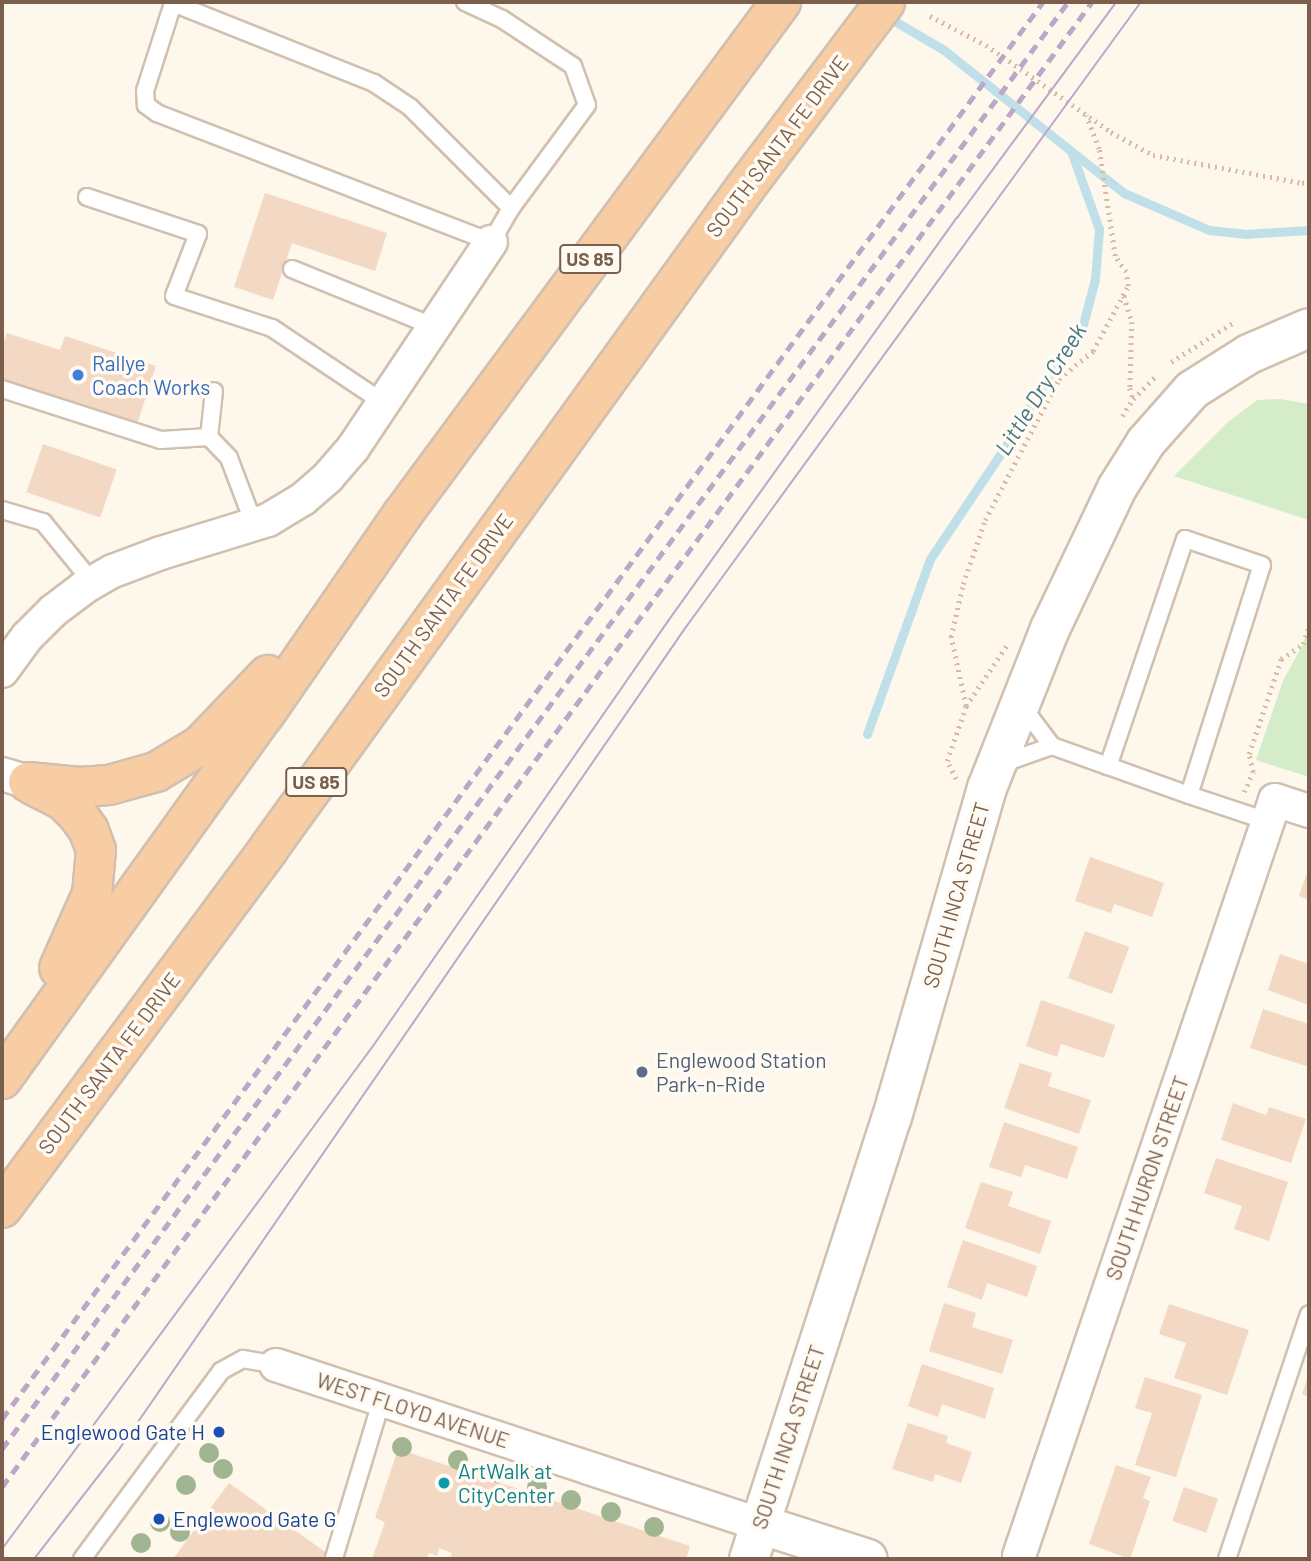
<!DOCTYPE html>
<html>
<head>
<meta charset="utf-8">
<style>
	body { margin:0 }
	#map { position:relative; width:1311px; height:1561px; overflow:hidden; background:#fdf7ec; font-family:Barlow,sans-serif }
	div>[style] { position:absolute }
	.green>* { inset:0; background:#d5ecc9 }
	.stream>* { height:9px; margin:-4.5px; padding:0 4.5px; transform-origin:4.5px; border-radius:4.5px; background:#bfe0e8 }
	.building>* { inset:0; background:#f3d8c3; transform-origin:0 0 }
	.path>* { height:4.5px; margin-top:-2.25px; transform-origin:0; background:repeating-linear-gradient(90deg,#d9bba5 0 2px,transparent 0 7px) }
	.roads { filter:drop-shadow(2px 0 #d1c0b0) drop-shadow(-2px 0 #d1c0b0) drop-shadow(0 2px #d1c0b0) drop-shadow(0 -2px #d1c0b0) }
	.service>* { height:16px; margin:-8px; padding:0 8px; transform-origin:8px; border-radius:8px; background:#fff }
	.minor>* { height:32px; margin:-16px; padding:0 16px; transform-origin:16px; border-radius:16px; background:#fff }
	.tertiary>* { height:38px; margin:-19px; padding:0 19px; transform-origin:19px; border-radius:19px; background:#fff }
	.trunk>* { height:38px; margin:-19px; padding:0 19px; transform-origin:19px; border-radius:19px; background:#f9cda4 }
	.tram>* { height:2px; margin:-1px; padding:0 1px; transform-origin:1px; border-radius:1px; background:#bba8c9 }
	.rail>* { height:5px; margin-top:-2.5px; transform-origin:0; background:repeating-linear-gradient(90deg,#bba8c9 0 10px,transparent 0 17px) }
	.trees>* { width:20px; height:20px; margin:-10px; border-radius:50%; background:#a0b590 }
	.dots>* { width:19px; height:19px; translate:-50% -50%; box-sizing:border-box; border:4px solid #fffbf3; border-radius:50% }
	span { translate:-50% -50%; white-space:nowrap; text-align:center; line-height:1.15; -webkit-text-stroke:7px #fffbf3; paint-order:stroke }
	.shield-label span { padding:2px 5px; background:#fffbf3; border:2px solid; border-radius:5px; -webkit-text-stroke-width:0 }
	.shield-label { font-size:19px; color:#7a5f4d; font-weight:700 }
	.street-label { font-size:21px; color:#7a5f4d }
	.shop-label { font-size:21px; color:#366cbe }
	.left { translate:0 -50%; text-align:left }
	.service-label { font-size:21px; color:#4e5e75 }
	.transit-label { font-size:21px; color:#164399 }
	.right { translate:-100% -50%; text-align:right }
	.culture-label { font-size:21px; color:#0d838f }
	.water-label { font-size:23px; color:#437785; font-style:italic }
	.frame { position:absolute; inset:0; border:4px solid #7a5f4d; pointer-events:none }
</style>
</head>
<body>
<div id="map">
	<div class="green">
		<div style="clip-path:polygon(1280px 399px,1309px 404px,1309px 520px,1174px 476px,1228px 422px,1257px 400px)"></div>
		<div style="clip-path:polygon(1309px 625px,1309px 777px,1256px 760px,1283px 681px,1303px 644px)"></div>
	</div>
	<div class="stream">
		<div style="left:1071px;top:151px;width:68px;rotate:38.4deg"></div>
		<div style="left:1124px;top:193px;width:93px;rotate:23.5deg"></div>
		<div style="left:1209px;top:230px;width:36px;rotate:6deg"></div>
		<div style="left:1245px;top:234px;width:64px;rotate:-3.6deg"></div>
		<div style="left:867px;top:734px;width:186px;rotate:-70.2deg"></div>
		<div style="left:930px;top:559px;width:146px;rotate:-56.2deg"></div>
		<div style="left:1011px;top:438px;width:70px;rotate:-59deg"></div>
		<div style="left:1047px;top:378px;width:57px;rotate:-53.5deg"></div>
		<div style="left:1081px;top:332px;width:55px;rotate:-75.2deg"></div>
		<div style="left:1095px;top:279px;width:50px;rotate:-85.4deg"></div>
		<div style="left:1099px;top:229px;width:83px;rotate:-109.7deg"></div>
		<div style="left:1071px;top:151px;width:162px;rotate:-141.5deg"></div>
		<div style="left:944px;top:50px;width:67px;rotate:-149.6deg"></div>
	</div>
	<div class="building">
		<div style="clip-path:polygon(265px 193px,387px 233px,375px 271px,292px 243px,273px 300px,234px 287px)"></div>
		<div style="clip-path:polygon(7px 333px,60px 350px,65px 336px,156px 366px,136px 427px,2px 383px,2px 348px)"></div>
		<div style="left:43px;top:444px;width:78px;height:51px;rotate:19deg"></div>
		<div style="clip-path:polygon(1090px 857px,1164px 883px,1152px 917px,1114px 904px,1111px 913px,1075px 901px)"></div>
		<div style="clip-path:polygon(1309px 867px,1309px 900px,1299px 896px)"></div>
		<div style="left:1085px;top:931px;width:47px;height:50px;rotate:20deg"></div>
		<div style="clip-path:polygon(1280px 954px,1309px 964px,1309px 1005px,1268px 990px)"></div>
		<div style="clip-path:polygon(1041px 1000px,1115px 1025px,1104px 1058px,1061px 1044px,1057px 1057px,1026px 1046px)"></div>
		<div style="clip-path:polygon(1263px 1009px,1309px 1024px,1309px 1067px,1250px 1048px)"></div>
		<div style="clip-path:polygon(1020px 1063px,1052px 1073px,1048px 1086px,1091px 1100px,1079px 1134px,1004px 1108px)"></div>
		<div style="clip-path:polygon(1233px 1103px,1266px 1115px,1269px 1107px,1306px 1119px,1291px 1163px,1221px 1140px)"></div>
		<div style="clip-path:polygon(1004px 1122px,1078px 1147px,1067px 1179px,1025px 1165px,1021px 1177px,989px 1167px)"></div>
		<div style="clip-path:polygon(1216px 1158px,1288px 1182px,1269px 1241px,1234px 1229px,1242px 1206px,1204px 1193px)"></div>
		<div style="clip-path:polygon(981px 1182px,1013px 1192px,1008px 1206px,1051px 1221px,1040px 1254px,965px 1228px)"></div>
		<div style="clip-path:polygon(963px 1240px,1037px 1266px,1027px 1297px,987px 1283px,982px 1300px,947px 1287px)"></div>
		<div style="clip-path:polygon(944px 1303px,976px 1313px,972px 1327px,1013px 1340px,1002px 1374px,929px 1351px)"></div>
		<div style="clip-path:polygon(1169px 1304px,1249px 1330px,1227px 1395px,1174px 1378px,1186px 1343px,1159px 1334px)"></div>
		<div style="clip-path:polygon(922px 1364px,994px 1388px,985px 1419px,942px 1404px,938px 1417px,908px 1406px)"></div>
		<div style="clip-path:polygon(1309px 1373px,1309px 1397px,1302px 1394px)"></div>
		<div style="clip-path:polygon(1145px 1377px,1202px 1395px,1176px 1477px,1135px 1465px,1152px 1413px,1135px 1408px)"></div>
		<div style="clip-path:polygon(908px 1423px,948px 1436px,946px 1443px,972px 1452px,961px 1483px,935px 1474px,933px 1482px,892px 1469px)"></div>
		<div style="clip-path:polygon(398px 1449px,690px 1546px,686px 1559px,450px 1559px,452px 1553px,439px 1548px,437px 1556px,429px 1553px,427px 1559px,372px 1559px,385px 1522px,375px 1518px)"></div>
		<div style="clip-path:polygon(1116px 1465px,1151px 1477px,1143px 1498px,1150px 1501px,1130px 1559px,1089px 1544px)"></div>
		<div style="clip-path:polygon(229px 1483px,335px 1559px,173px 1559px)"></div>
		<div style="left:1184px;top:1487px;width:36px;height:36px;rotate:19deg"></div>
	</div>
	<div class="path">
		<div style="left:930px;top:16px;width:63px;rotate:27.4deg"></div>
		<div style="left:986px;top:45px;width:152px;rotate:34.8deg"></div>
		<div style="left:1111px;top:132px;width:48px;rotate:28.7deg"></div>
		<div style="left:1153px;top:155px;width:152px;rotate:10.6deg"></div>
		<div style="left:1302px;top:183px;width:7px;rotate:-8deg"></div>
		<div style="left:1124px;top:296px;width:27px;rotate:73deg"></div>
		<div style="left:1132px;top:322px;width:66px;rotate:91.7deg"></div>
		<div style="left:1130px;top:388px;width:11px;rotate:75deg"></div>
		<div style="left:1171px;top:362px;width:75px;rotate:-32.4deg"></div>
		<div style="left:1122px;top:416px;width:20px;rotate:-57deg"></div>
		<div style="left:1133px;top:399px;width:34px;rotate:-45deg"></div>
		<div style="left:966px;top:706px;width:71px;rotate:-102.3deg"></div>
		<div style="left:951px;top:637px;width:54px;rotate:-77.2deg"></div>
		<div style="left:963px;top:584px;width:68px;rotate:-71deg"></div>
		<div style="left:985px;top:520px;width:159px;rotate:-62.3deg"></div>
		<div style="left:1059px;top:379px;width:44px;rotate:-39.5deg"></div>
		<div style="left:1093px;top:351px;width:74px;rotate:-61.7deg"></div>
		<div style="left:1128px;top:286px;width:14px;rotate:-98deg"></div>
		<div style="left:1126px;top:272px;width:19px;rotate:-125deg"></div>
		<div style="left:1115px;top:256px;width:108px;rotate:-98.5deg"></div>
		<div style="left:1099px;top:149px;width:36px;rotate:-111deg"></div>
		<div style="left:956px;top:779px;width:20px;rotate:-117deg"></div>
		<div style="left:947px;top:761px;width:58px;rotate:-70.9deg"></div>
		<div style="left:966px;top:706px;width:73px;rotate:-56.1deg"></div>
		<div style="left:1244px;top:792px;width:22px;rotate:-66deg"></div>
		<div style="left:1253px;top:772px;width:18px;rotate:-103deg"></div>
		<div style="left:1249px;top:754px;width:100px;rotate:-71.4deg"></div>
		<div style="left:1281px;top:659px;width:27px;rotate:-34deg"></div>
		<div style="left:1303px;top:644px;width:20px;rotate:-72deg"></div>
	</div>
	<div class="roads">
		<div class="service">
			<div style="left:465px;top:2px;width:41px;rotate:24.7deg"></div>
			<div style="left:502px;top:19px;width:85px;rotate:33.5deg"></div>
			<div style="left:573px;top:66px;width:41px;rotate:70.3deg"></div>
			<div style="left:587px;top:105px;width:128px;rotate:126.4deg"></div>
			<div style="left:173px;top:3px;width:216px;rotate:21.7deg"></div>
			<div style="left:374px;top:83px;width:43px;rotate:33.7deg"></div>
			<div style="left:410px;top:107px;width:143px;rotate:45deg"></div>
			<div style="left:511px;top:208px;width:39px;rotate:120deg"></div>
			<div style="left:491px;top:242px;width:358px;rotate:-158.9deg"></div>
			<div style="left:157px;top:113px;width:14px;rotate:-144deg"></div>
			<div style="left:146px;top:105px;width:14px;rotate:-94deg"></div>
			<div style="left:145px;top:91px;width:92px;rotate:-72.3deg"></div>
			<div style="left:173px;top:3px;width:1px;rotate:-45deg"></div>
			<div style="left:87px;top:197px;width:117px;rotate:18.4deg"></div>
			<div style="left:198px;top:234px;width:66px;rotate:111.2deg"></div>
			<div style="left:174px;top:296px;width:103px;rotate:18.1deg"></div>
			<div style="left:272px;top:328px;width:135px;rotate:33.8deg"></div>
			<div style="left:292px;top:269px;width:154px;rotate:22.1deg"></div>
			<div style="left:2px;top:389px;width:167px;rotate:17.8deg"></div>
			<div style="left:161px;top:440px;width:48px;rotate:-3.6deg"></div>
			<div style="left:209px;top:437px;width:29px;rotate:46deg"></div>
			<div style="left:229px;top:458px;width:71px;rotate:69.3deg"></div>
			<div style="left:209px;top:437px;width:46px;rotate:-83.8deg"></div>
			<div style="left:2px;top:510px;width:43px;rotate:16.3deg"></div>
			<div style="left:43px;top:522px;width:79px;rotate:50.7deg"></div>
			<div style="left:1022px;top:706px;width:50px;rotate:53.1deg"></div>
			<div style="left:1052px;top:746px;width:59px;rotate:19.7deg"></div>
			<div style="left:1001px;top:764px;width:54px;rotate:-19.4deg"></div>
			<div style="left:1189px;top:795px;width:241px;rotate:-72.4deg"></div>
			<div style="left:1262px;top:565px;width:81px;rotate:-161.3deg"></div>
			<div style="left:1185px;top:539px;width:240px;rotate:108.7deg"></div>
			<div style="left:1108px;top:766px;width:86px;rotate:19.7deg"></div>
			<div style="left:1189px;top:795px;width:82px;rotate:18.4deg"></div>
			<div style="left:334px;top:1558px;width:166px;rotate:-73.2deg"></div>
			<div style="left:82px;top:1559px;width:234px;rotate:-53.5deg"></div>
			<div style="left:221px;top:1371px;width:25px;rotate:-29deg"></div>
			<div style="left:243px;top:1359px;width:34px;rotate:10deg"></div>
			<div style="left:1227px;top:1559px;width:258px;rotate:-71.5deg"></div>
		</div>
		<div class="minor">
			<div style="left:2px;top:671px;width:42px;rotate:-53.7deg"></div>
			<div style="left:27px;top:637px;width:37px;rotate:-45deg"></div>
			<div style="left:53px;top:611px;width:38px;rotate:-37deg"></div>
			<div style="left:83px;top:588px;width:34px;rotate:-30deg"></div>
			<div style="left:113px;top:571px;width:51px;rotate:-20.6deg"></div>
			<div style="left:161px;top:553px;width:112px;rotate:-17.1deg"></div>
			<div style="left:268px;top:520px;width:41px;rotate:-31deg"></div>
			<div style="left:303px;top:499px;width:33px;rotate:-41deg"></div>
			<div style="left:328px;top:477px;width:38px;rotate:-49deg"></div>
			<div style="left:353px;top:448px;width:248px;rotate:-56.2deg"></div>
			<div style="left:2px;top:774px;width:27px;rotate:17deg"></div>
			<div style="left:276px;top:1365px;width:508px;rotate:18.22deg"></div>
			<div style="left:1019px;top:1556px;width:798px;rotate:-71.29deg"></div>
			<div style="left:1275px;top:800px;width:36px;rotate:18deg"></div>
		</div>
		<div class="tertiary">
			<div style="left:759px;top:1524px;width:114px;rotate:17.8deg"></div>
			<div style="left:749px;top:1559px;width:465px;rotate:-72.1deg"></div>
			<div style="left:892px;top:1117px;width:342px;rotate:-73.9deg"></div>
			<div style="left:987px;top:788px;width:171px;rotate:-68.4deg"></div>
			<div style="left:1050px;top:629px;width:156px;rotate:-64.6deg"></div>
			<div style="left:1117px;top:488px;width:54px;rotate:-57.8deg"></div>
			<div style="left:1146px;top:442px;width:69px;rotate:-48.5deg"></div>
			<div style="left:1192px;top:390px;width:67px;rotate:-32.3deg"></div>
			<div style="left:1249px;top:354px;width:65px;rotate:-23.4deg"></div>
		</div>
		<div class="trunk">
			<div style="left:28px;top:782px;width:52px;rotate:5.5deg"></div>
			<div style="left:80px;top:787px;width:29px;rotate:-4deg"></div>
			<div style="left:109px;top:785px;width:49px;rotate:-15.5deg"></div>
			<div style="left:156px;top:772px;width:52px;rotate:-31deg"></div>
			<div style="left:201px;top:745px;width:97px;rotate:-46.3deg"></div>
			<div style="left:33px;top:785px;width:35px;rotate:27deg"></div>
			<div style="left:64px;top:801px;width:20px;rotate:45deg"></div>
			<div style="left:78px;top:815px;width:19px;rotate:55deg"></div>
			<div style="left:89px;top:831px;width:20px;rotate:70deg"></div>
			<div style="left:96px;top:850px;width:44px;rotate:95.2deg"></div>
			<div style="left:92px;top:894px;width:81px;rotate:114deg"></div>
			<div style="left:2px;top:1079px;width:448px;rotate:-54.3deg"></div>
			<div style="left:264px;top:715px;width:243px;rotate:-55.4deg"></div>
			<div style="left:402px;top:515px;width:638px;rotate:-53.54deg"></div>
			<div style="left:2px;top:1208px;width:448px;rotate:-53.4deg"></div>
			<div style="left:269px;top:848px;width:814px;rotate:-54.2deg"></div>
			<div style="left:745px;top:188px;width:233px;rotate:-53deg"></div>
		</div>
	</div>
	<div class="tram">
		<div style="left:2px;top:1549px;width:625px;rotate:-53.59deg"></div>
		<div style="left:373px;top:1046px;width:517px;rotate:-55.23deg"></div>
		<div style="left:668px;top:621px;width:496px;rotate:-54.4deg"></div>
		<div style="left:957px;top:218px;width:268px;rotate:-53.6deg"></div>
		<div style="left:34px;top:1559px;width:140px;rotate:-52.2deg"></div>
		<div style="left:120px;top:1448px;width:997px;rotate:-55.42deg"></div>
		<div style="left:686px;top:627px;width:773px;rotate:-53.95deg"></div>
	</div>
	<div class="rail">
		<div style="left:2px;top:1419px;width:1758px;rotate:-53.7deg"></div>
		<div style="left:2px;top:1449px;width:1797px;rotate:-53.62deg"></div>
		<div style="left:2px;top:1487px;width:1842px;rotate:-53.72deg"></div>
	</div>
	<div class="trees">
		<div style="left:402px;top:1447px"></div>
		<div style="left:209px;top:1453px"></div>
		<div style="left:458px;top:1460px"></div>
		<div style="left:223px;top:1469px"></div>
		<div style="left:498px;top:1473px"></div>
		<div style="left:186px;top:1485px"></div>
		<div style="left:537px;top:1487px"></div>
		<div style="left:571px;top:1500px"></div>
		<div style="left:611px;top:1512px"></div>
		<div style="left:160px;top:1522px"></div>
		<div style="left:654px;top:1527px"></div>
		<div style="left:180px;top:1532px"></div>
		<div style="left:141px;top:1543px"></div>
	</div>
	<div class="dots">
		<div style="left:78px;top:375px;background:#3f7fe0"></div>
		<div style="left:642px;top:1072px;background:#5c6f8a"></div>
		<div style="left:219px;top:1432px;background:#1a4fb4"></div>
		<div style="left:444px;top:1483px;background:#0f9aa8"></div>
		<div style="left:159px;top:1519px;background:#1a4fb4"></div>
	</div>
	<div class="shield-label">
		<span style="left:590px;top:259px">US 85</span>
		<span style="left:316px;top:782px">US 85</span>
	</div>
	<div class="street-label">
		<span style="left:777px;top:146px;rotate:-53deg">SOUTH SANTA FE DRIVE</span>
		<span style="left:443px;top:605px;rotate:-54deg">SOUTH SANTA FE DRIVE</span>
		<span style="left:956px;top:895px;rotate:-74deg">SOUTH INCA STREET</span>
		<span style="left:109px;top:1063px;rotate:-53deg">SOUTH SANTA FE DRIVE</span>
		<span style="left:1147px;top:1178px;rotate:-71deg">SOUTH HURON STREET</span>
		<span style="left:413px;top:1410px;rotate:18deg">WEST FLOYD AVENUE</span>
		<span style="left:788px;top:1437px;rotate:-72deg">SOUTH INCA STREET</span>
	</div>
	<div class="shop-label">
		<span class="left" style="left:92px;top:375px">Rallye<br>Coach Works</span>
	</div>
	<div class="service-label">
		<span class="left" style="left:656px;top:1072px">Englewood Station<br>Park-n-Ride</span>
	</div>
	<div class="transit-label">
		<span class="right" style="left:205px;top:1432px">Englewood Gate H</span>
		<span class="left" style="left:173px;top:1519px">Englewood Gate G</span>
	</div>
	<div class="culture-label">
		<span class="left" style="left:458px;top:1483px">ArtWalk at<br>CityCenter</span>
	</div>
	<div class="water-label">
		<span style="left:1040px;top:389px;rotate:-58deg">Little Dry Creek</span>
	</div>
	<div class="frame"></div>
</div>
</body>
</html>
